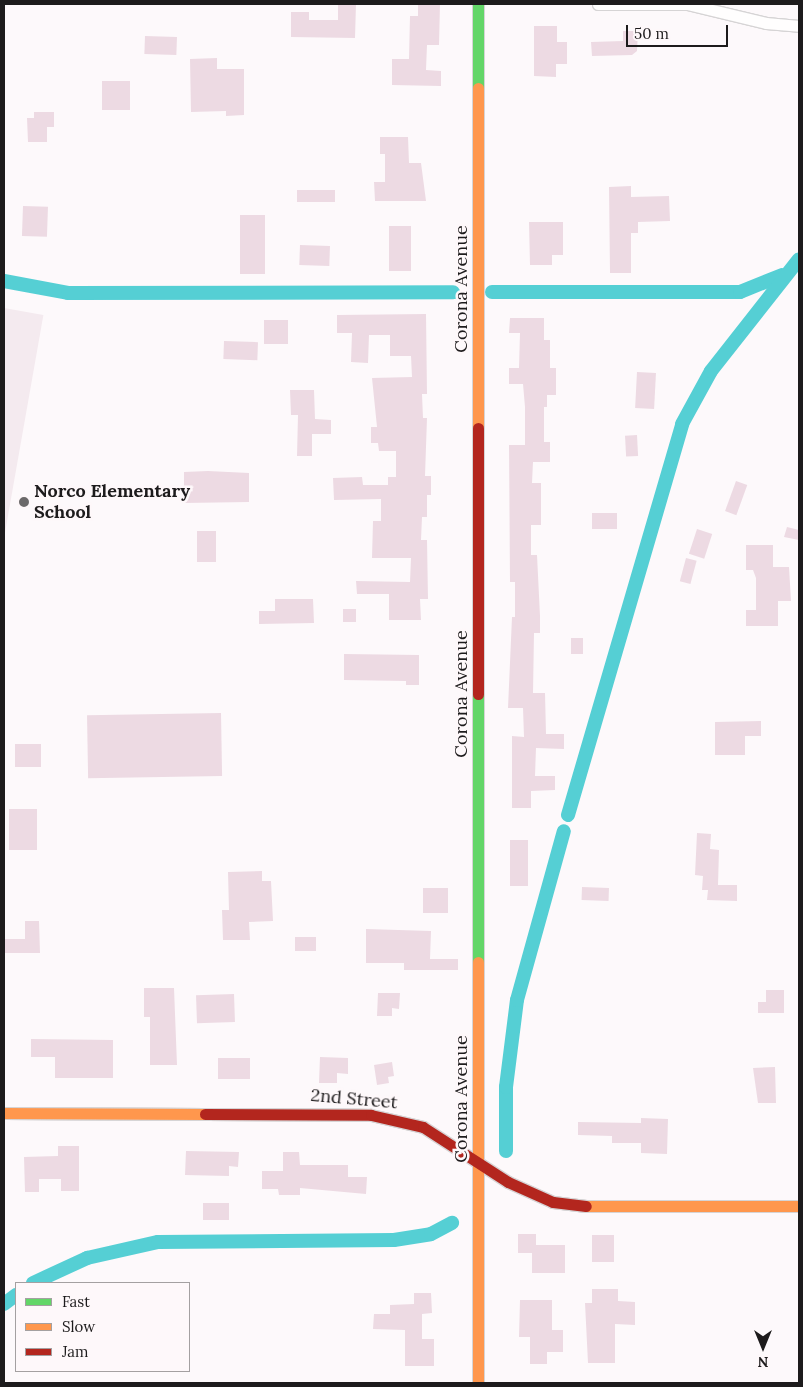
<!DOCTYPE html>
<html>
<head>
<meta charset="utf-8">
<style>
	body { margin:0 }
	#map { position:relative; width:803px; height:1387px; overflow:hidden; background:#fdf9fb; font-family:Lora,serif }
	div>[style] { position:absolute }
	.built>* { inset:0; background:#f4eaef; transform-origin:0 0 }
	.canal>* { height:14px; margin:-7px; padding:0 7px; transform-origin:7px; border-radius:7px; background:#55cfd4 }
	.building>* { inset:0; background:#eddae3; transform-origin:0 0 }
	.roads { filter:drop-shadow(1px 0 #d6d4d5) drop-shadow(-1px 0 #d6d4d5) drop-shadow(0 1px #d6d4d5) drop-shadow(0 -1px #d6d4d5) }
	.street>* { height:11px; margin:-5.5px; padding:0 5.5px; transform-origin:5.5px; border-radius:5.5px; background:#fffefe }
	.fast>* { height:11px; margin:-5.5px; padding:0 5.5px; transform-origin:5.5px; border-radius:5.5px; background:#63d668 }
	.slow>* { height:11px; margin:-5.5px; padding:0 5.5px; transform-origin:5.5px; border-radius:5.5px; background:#ff974d }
	.jam>* { height:11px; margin:-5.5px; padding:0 5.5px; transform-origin:5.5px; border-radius:5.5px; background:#b3261e }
	.dots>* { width:14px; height:14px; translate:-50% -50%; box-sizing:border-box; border:2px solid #fef8fa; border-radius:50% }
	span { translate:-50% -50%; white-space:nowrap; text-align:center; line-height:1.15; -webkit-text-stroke:5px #fef8fa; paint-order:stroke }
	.street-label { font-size:18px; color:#1d1b1c }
	.poi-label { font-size:18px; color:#1d1b1c; font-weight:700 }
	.left { translate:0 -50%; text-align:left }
	.frame { position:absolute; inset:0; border:5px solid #1d1b1c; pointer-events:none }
	.legend { position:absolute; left:15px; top:1282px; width:175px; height:90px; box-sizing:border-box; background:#fef8fa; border:1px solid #a4a0a1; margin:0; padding:6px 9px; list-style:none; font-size:15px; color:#1d1b1c }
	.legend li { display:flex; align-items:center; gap:10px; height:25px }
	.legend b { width:25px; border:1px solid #a4a0a1 }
	.north { position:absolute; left:738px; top:1322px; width:50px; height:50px; -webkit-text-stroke:4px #fef8fa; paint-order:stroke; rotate:180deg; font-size:14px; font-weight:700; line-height:20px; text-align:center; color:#1d1b1c }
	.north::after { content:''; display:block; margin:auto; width:18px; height:22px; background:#1d1b1c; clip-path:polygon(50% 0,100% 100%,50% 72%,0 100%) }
	.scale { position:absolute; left:626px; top:25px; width:102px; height:22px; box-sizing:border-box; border:2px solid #1d1b1c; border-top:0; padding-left:6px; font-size:15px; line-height:18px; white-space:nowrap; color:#1d1b1c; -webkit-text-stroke:4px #fef8fa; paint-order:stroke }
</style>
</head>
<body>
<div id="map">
	<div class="built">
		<div style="left:4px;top:308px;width:40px;height:380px;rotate:10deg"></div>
	</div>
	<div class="canal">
		<div style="left:4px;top:281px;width:65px;rotate:10.6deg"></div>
		<div style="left:68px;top:293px;width:385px;rotate:-0.1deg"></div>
		<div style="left:492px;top:292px;width:248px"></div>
		<div style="left:740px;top:292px;width:45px;rotate:-22deg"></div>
		<div style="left:568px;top:815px;width:407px;rotate:-73.7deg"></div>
		<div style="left:682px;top:424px;width:60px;rotate:-61.3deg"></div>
		<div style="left:711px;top:371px;width:142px;rotate:-51.8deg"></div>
		<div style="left:506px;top:1151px;width:64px;rotate:-90deg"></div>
		<div style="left:506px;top:1087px;width:88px;rotate:-82.8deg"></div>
		<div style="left:517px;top:1000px;width:175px;rotate:-74.5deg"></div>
		<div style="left:33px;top:1283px;width:60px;rotate:-24.8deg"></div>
		<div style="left:87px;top:1258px;width:73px;rotate:-12.7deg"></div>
		<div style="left:158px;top:1242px;width:236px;rotate:-0.5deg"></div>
		<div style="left:394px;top:1240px;width:37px;rotate:-9deg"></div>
		<div style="left:431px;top:1234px;width:24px;rotate:-28deg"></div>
		<div style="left:4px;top:1304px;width:15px;rotate:-37deg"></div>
	</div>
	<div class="building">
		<div style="clip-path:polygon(338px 4px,356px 4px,355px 38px,291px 37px,291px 12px,309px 12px,309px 20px,338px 20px)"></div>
		<div style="clip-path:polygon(418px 4px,440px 4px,439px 45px,427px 45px,426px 70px,441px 71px,441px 86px,392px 85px,392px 59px,409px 59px,410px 16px,418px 16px)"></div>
		<div style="clip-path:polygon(534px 26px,557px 26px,557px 42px,567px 42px,567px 64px,556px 64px,556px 77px,534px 76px)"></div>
		<div style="clip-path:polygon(623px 31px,638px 31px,637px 51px,632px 55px,592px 56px,591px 42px,623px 41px)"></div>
		<div style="left:145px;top:36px;width:32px;height:18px;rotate:2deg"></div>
		<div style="clip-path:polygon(217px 58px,217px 69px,244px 69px,244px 115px,226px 116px,226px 111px,191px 112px,190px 59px)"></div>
		<div style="left:130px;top:81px;width:29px;height:28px;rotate:90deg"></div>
		<div style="clip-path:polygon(34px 112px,54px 112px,54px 127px,47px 127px,47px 142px,28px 142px,27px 118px,34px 118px)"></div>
		<div style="clip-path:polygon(380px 137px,408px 137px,409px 163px,421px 163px,426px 201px,375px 201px,374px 182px,385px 182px,385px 154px,380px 154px)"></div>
		<div style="clip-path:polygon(631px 186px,631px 197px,669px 196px,670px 221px,638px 222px,638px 233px,631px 233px,631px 273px,610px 273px,609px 187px)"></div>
		<div style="left:297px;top:190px;width:38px;height:12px"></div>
		<div style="left:23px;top:206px;width:25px;height:30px;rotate:2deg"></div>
		<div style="left:265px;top:215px;width:59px;height:25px;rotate:90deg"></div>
		<div style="clip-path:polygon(529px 222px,563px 222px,563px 255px,552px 255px,552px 265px,530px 265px)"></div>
		<div style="left:389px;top:226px;width:22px;height:45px"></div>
		<div style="left:300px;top:245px;width:30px;height:20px;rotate:2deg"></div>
		<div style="clip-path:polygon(426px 314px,427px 394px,422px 394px,423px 418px,427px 418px,425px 476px,431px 476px,431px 495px,427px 495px,427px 517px,422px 517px,421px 540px,427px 540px,428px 599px,420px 599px,421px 620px,389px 620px,389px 594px,357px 594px,356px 581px,410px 582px,411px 558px,372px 558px,373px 521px,381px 521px,381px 499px,334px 500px,333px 478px,362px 477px,363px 485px,388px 485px,388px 477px,396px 477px,396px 451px,379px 451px,378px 443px,371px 443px,371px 427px,377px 427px,372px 378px,412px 377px,411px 356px,390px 356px,390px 335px,369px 335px,368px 363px,351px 362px,352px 333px,337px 333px,337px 315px)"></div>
		<div style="clip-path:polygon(510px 318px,544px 318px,544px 340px,550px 340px,550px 368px,556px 368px,556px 395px,547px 395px,547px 407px,544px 407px,544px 442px,550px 442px,550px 462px,533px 462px,532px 483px,541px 483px,541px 525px,531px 525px,531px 555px,537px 555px,540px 616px,540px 633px,534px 633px,533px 693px,545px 693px,546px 734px,564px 734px,564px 749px,536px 748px,535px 776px,555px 776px,555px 790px,531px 791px,531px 808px,512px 808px,512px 736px,524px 737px,523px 708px,508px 708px,512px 617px,515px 617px,515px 582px,510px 582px,509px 445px,525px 445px,525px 407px,523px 384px,509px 384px,509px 368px,519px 368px,520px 333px,509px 333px)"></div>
		<div style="left:264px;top:320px;width:24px;height:24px"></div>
		<div style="left:224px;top:341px;width:34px;height:18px;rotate:2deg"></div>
		<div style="left:637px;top:372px;width:19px;height:36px;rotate:3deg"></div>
		<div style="clip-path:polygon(290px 390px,314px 390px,315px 419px,331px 420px,331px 434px,312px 434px,312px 456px,297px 456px,298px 415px,291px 415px)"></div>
		<div style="left:637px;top:435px;width:21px;height:12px;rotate:87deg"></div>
		<div style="clip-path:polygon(208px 471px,249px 473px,249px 502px,184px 503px,184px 472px)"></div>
		<div style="left:736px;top:481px;width:12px;height:32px;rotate:20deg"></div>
		<div style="left:592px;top:513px;width:25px;height:16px"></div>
		<div style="clip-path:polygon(787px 527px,799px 530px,799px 540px,784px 537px)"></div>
		<div style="left:697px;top:529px;width:16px;height:26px;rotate:18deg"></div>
		<div style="left:197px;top:531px;width:19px;height:31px"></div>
		<div style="clip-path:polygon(746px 545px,773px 545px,773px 567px,789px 567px,791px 601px,778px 601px,778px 626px,746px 626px,746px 610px,756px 610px,756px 578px,753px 570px,746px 570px)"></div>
		<div style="left:686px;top:558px;width:11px;height:24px;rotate:15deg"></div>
		<div style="clip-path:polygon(275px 599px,313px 599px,314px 623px,259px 624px,259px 611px,275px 611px)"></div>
		<div style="left:343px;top:609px;width:13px;height:13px"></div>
		<div style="left:571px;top:638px;width:12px;height:16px"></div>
		<div style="clip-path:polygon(344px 654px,419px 655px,419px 685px,406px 685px,406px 681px,344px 680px)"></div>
		<div style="left:221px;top:713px;width:63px;height:134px;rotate:89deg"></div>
		<div style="clip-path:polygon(761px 721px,761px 736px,745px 736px,745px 755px,715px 755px,715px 722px)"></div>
		<div style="left:41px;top:744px;width:23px;height:26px;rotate:90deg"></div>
		<div style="left:9px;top:809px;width:28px;height:41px"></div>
		<div style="clip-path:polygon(697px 833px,711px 834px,710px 849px,719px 850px,718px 885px,737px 885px,737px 901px,707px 900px,708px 890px,702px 890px,703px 876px,695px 875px)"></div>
		<div style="left:510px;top:840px;width:18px;height:46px"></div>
		<div style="clip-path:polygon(262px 871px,262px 881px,271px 881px,273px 921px,249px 922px,250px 940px,223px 940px,222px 910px,229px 910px,228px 872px)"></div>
		<div style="left:582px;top:887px;width:27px;height:13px;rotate:2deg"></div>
		<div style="left:423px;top:888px;width:25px;height:25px"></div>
		<div style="clip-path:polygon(25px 921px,39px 921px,40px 953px,4px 953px,4px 939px,25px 939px)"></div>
		<div style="clip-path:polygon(366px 929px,431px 931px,430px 959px,458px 959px,458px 970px,404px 970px,404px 963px,366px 963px)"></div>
		<div style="left:295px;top:937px;width:21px;height:14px"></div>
		<div style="clip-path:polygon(144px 988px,174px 988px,177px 1065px,150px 1065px,150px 1017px,144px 1017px)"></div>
		<div style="clip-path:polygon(766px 990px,784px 990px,784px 1013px,758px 1013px,758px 1002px,766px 1002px)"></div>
		<div style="clip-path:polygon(378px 993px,400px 993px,399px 1009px,392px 1008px,392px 1016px,377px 1016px)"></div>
		<div style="left:234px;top:994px;width:28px;height:38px;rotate:88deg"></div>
		<div style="clip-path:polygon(31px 1039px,113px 1040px,113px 1078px,55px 1078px,55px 1057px,31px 1057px)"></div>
		<div style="clip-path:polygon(320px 1057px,348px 1058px,348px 1074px,337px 1073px,337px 1083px,319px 1083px)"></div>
		<div style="left:218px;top:1058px;width:32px;height:21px"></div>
		<div style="clip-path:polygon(392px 1062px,394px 1076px,388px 1077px,389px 1083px,377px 1085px,374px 1065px)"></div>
		<div style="clip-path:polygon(775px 1067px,776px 1103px,758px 1103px,753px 1068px)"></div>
		<div style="clip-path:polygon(641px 1118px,668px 1119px,667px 1154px,641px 1153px,641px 1143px,612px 1143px,612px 1136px,578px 1135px,578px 1122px,641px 1123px)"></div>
		<div style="clip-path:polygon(58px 1146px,79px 1146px,79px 1191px,61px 1191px,61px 1179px,39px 1179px,39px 1192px,25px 1192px,24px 1157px,58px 1156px)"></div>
		<div style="clip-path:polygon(186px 1151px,239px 1152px,238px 1167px,229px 1166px,229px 1176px,185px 1175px)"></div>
		<div style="clip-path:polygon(283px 1152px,299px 1152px,300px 1165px,348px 1165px,348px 1177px,367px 1177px,366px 1194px,300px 1188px,300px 1195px,279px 1195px,278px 1189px,262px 1189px,262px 1171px,283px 1171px)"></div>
		<div style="left:203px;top:1203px;width:26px;height:17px"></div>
		<div style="clip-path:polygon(518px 1234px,536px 1234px,536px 1245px,565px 1245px,565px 1273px,532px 1273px,532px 1253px,518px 1253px)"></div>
		<div style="left:592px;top:1235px;width:22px;height:27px"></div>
		<div style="clip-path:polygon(592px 1289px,618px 1289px,618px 1301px,635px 1302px,635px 1325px,615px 1324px,615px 1363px,588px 1363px,585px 1303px,592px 1303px)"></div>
		<div style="clip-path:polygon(414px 1293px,431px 1293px,432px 1313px,422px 1314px,422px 1339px,434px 1339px,434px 1366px,405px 1366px,405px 1330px,373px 1329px,374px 1314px,390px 1314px,390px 1305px,414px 1304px)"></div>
		<div style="clip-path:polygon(520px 1300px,552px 1300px,552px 1330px,563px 1330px,563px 1352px,547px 1352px,547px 1364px,530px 1364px,530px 1337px,519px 1337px)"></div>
	</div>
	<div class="roads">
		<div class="street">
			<div style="left:598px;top:4px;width:89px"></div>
			<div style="left:687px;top:4px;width:81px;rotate:13.5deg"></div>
			<div style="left:766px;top:23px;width:33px;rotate:5deg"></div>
		</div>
		<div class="fast">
			<div style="left:478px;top:4px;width:84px;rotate:90deg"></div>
			<div style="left:478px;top:694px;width:268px;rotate:90deg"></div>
		</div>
		<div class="slow">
			<div style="left:478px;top:88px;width:340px;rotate:90deg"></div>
			<div style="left:478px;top:962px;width:421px;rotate:90deg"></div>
			<div style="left:4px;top:1113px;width:201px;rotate:0.3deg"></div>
			<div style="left:586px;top:1206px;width:213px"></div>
		</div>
		<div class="jam">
			<div style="left:478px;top:428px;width:266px;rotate:90deg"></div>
			<div style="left:205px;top:1114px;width:166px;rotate:0.3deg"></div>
			<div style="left:371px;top:1115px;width:53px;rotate:13deg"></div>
			<div style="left:423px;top:1127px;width:101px;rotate:32.9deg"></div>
			<div style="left:508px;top:1182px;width:49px;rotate:24deg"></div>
			<div style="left:553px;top:1202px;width:33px;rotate:7deg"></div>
		</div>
	</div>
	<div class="dots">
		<div style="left:24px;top:502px;background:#6b696a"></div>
	</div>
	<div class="street-label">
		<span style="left:461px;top:289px;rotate:-90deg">Corona Avenue</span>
		<span style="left:461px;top:694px;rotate:-90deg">Corona Avenue</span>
		<span style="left:354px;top:1099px;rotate:5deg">2nd Street</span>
		<span style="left:461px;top:1099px;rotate:-90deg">Corona Avenue</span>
	</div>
	<div class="poi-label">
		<span class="left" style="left:34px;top:502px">Norco Elementary<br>School</span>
	</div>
	<div class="frame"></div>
	<ul class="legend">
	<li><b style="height:6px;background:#63d668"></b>Fast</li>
	<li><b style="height:6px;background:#ff974d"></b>Slow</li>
	<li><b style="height:6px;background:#b3261e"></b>Jam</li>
	</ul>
	<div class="north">N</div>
	<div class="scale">50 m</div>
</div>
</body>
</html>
